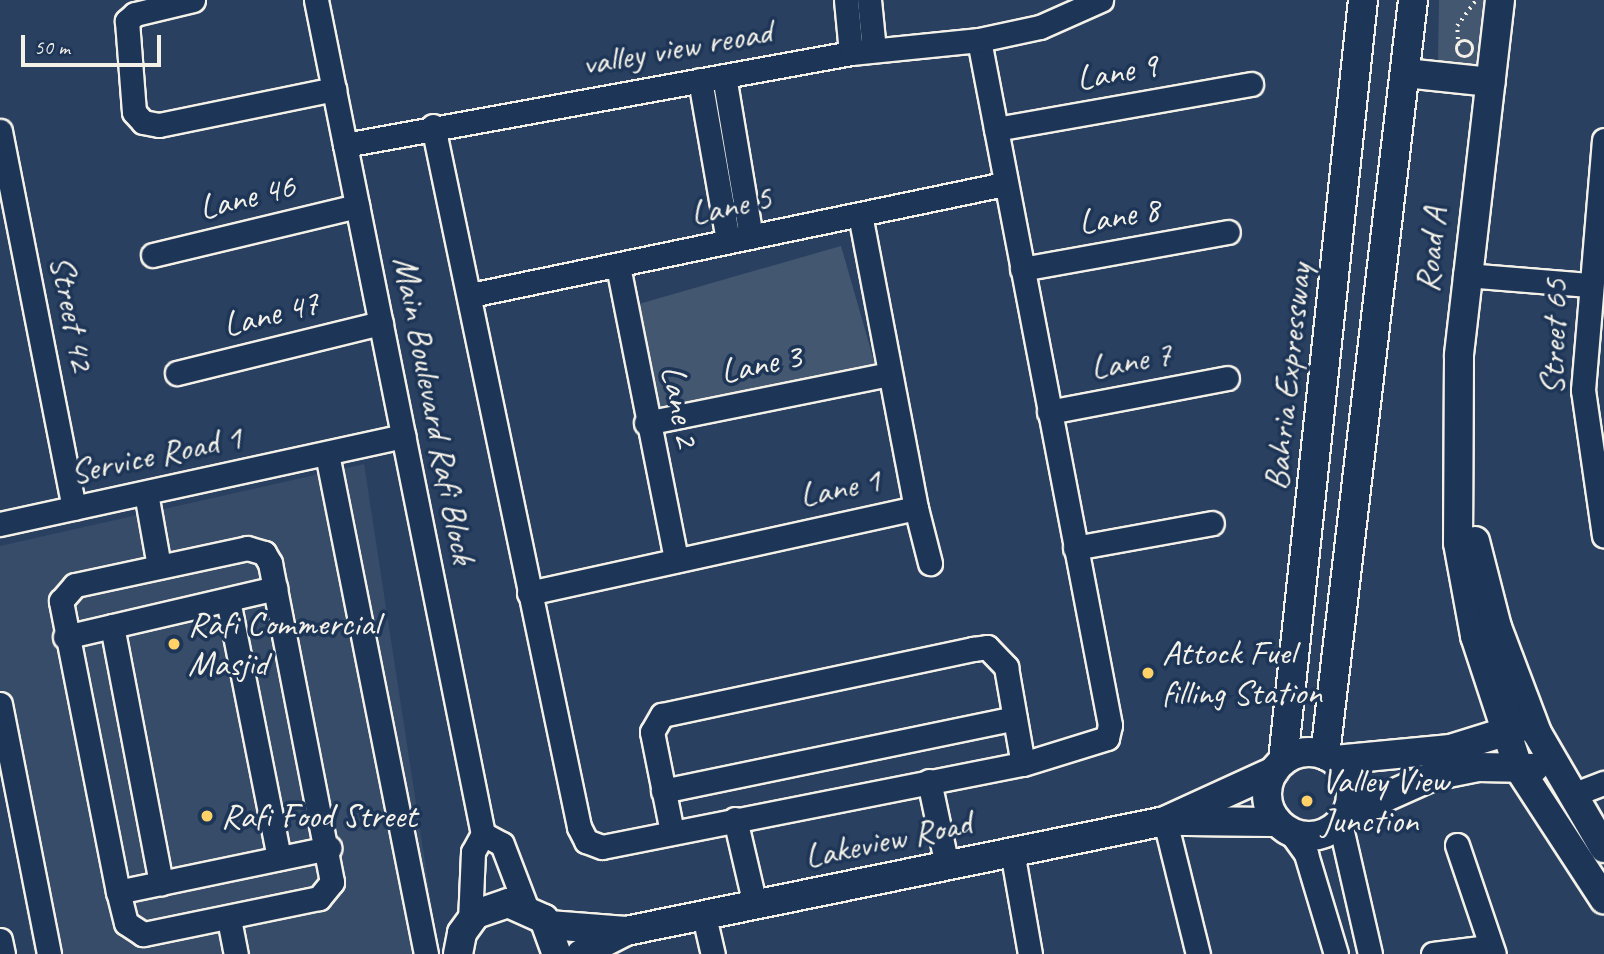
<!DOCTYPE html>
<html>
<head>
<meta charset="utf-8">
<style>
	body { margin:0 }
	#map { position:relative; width:1604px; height:954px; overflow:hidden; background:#2a4060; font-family:Caveat,sans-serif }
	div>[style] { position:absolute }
	.built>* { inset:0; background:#374c69 }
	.green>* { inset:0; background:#445771; transform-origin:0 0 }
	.path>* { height:3.5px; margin-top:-1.75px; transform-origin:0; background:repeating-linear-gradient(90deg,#f4f1e8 0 2px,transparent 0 7px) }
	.path>.ring { margin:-1.75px; padding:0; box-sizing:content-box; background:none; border:3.5px solid #f4f1e8; border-radius:50% }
	.roads { filter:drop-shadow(2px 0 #f4f1e8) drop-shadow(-2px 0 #f4f1e8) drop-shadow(0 2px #f4f1e8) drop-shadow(0 -2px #f4f1e8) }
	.minor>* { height:23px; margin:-11.5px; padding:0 11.5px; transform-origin:11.5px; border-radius:11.5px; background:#1d3557 }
	.major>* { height:28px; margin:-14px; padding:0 14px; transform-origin:14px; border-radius:14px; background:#1d3557 }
	.major>.ring { margin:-14px; padding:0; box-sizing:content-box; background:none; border:28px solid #1d3557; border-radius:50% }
	.dots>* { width:19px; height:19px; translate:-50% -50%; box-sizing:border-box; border:4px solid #1d3557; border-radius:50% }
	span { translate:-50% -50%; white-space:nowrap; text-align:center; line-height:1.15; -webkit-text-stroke:7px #1d3557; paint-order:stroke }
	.street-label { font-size:35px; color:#f4f1e8 }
	.poi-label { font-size:35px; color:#f4f1e8 }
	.left { translate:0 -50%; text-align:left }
	.scale { position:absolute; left:21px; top:35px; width:140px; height:32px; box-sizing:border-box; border:4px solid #f4f1e8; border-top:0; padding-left:9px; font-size:21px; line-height:24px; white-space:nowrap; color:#f4f1e8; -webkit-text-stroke:5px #1d3557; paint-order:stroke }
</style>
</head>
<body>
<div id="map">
	<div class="built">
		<div style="clip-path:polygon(364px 464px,439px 954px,34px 954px,0 768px,0 546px)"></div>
	</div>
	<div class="green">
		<div style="clip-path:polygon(1439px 0,1496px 0,1483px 69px,1438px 62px)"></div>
		<div style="left:841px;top:246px;width:131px;height:222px;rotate:74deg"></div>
	</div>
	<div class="path">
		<div class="ring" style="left:1457px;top:41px;width:12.5px;height:12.5px"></div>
		<div style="left:1458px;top:46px;width:20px;rotate:-93deg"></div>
		<div style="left:1457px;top:26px;width:32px;rotate:-54deg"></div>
	</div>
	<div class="roads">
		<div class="minor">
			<div style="left:193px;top:0;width:60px;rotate:166.4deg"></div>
			<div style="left:135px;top:14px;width:11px;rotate:139deg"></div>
			<div style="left:127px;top:21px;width:91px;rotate:85.6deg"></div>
			<div style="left:134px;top:112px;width:13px;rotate:48deg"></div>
			<div style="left:143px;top:122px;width:16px;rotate:11deg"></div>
			<div style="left:159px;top:125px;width:179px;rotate:-11.6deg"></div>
			<div style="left:316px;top:0;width:851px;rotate:78.68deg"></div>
			<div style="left:846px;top:0;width:53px;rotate:84.6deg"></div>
			<div style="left:869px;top:0;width:50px;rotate:84.3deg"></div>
			<div style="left:724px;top:76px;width:163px;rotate:80.5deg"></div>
			<div style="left:700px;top:80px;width:163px;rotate:80.1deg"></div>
			<div style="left:433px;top:126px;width:716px;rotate:78.23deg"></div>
			<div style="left:579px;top:827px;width:16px;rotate:63deg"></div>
			<div style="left:586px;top:841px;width:17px;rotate:21deg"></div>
			<div style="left:602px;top:847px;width:429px;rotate:-11.2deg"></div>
			<div style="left:1023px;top:764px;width:88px;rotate:-17.2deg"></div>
			<div style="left:1107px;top:738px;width:13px;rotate:-77deg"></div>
			<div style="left:1110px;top:725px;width:697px;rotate:-100.83deg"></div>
			<div style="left:996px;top:129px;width:259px;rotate:-10deg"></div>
			<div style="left:0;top:131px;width:384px;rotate:78.9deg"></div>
			<div style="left:1604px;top:140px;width:251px;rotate:94.8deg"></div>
			<div style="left:1583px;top:390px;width:147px;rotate:81.8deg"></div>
			<div style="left:345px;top:145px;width:514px;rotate:-10.3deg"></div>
			<div style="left:851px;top:53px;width:129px;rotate:-5.8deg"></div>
			<div style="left:979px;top:40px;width:62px;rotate:-12deg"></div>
			<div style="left:1040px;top:27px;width:67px;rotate:-23.9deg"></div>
			<div style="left:153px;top:255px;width:210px;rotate:-13.5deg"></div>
			<div style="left:618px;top:266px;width:300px;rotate:78.8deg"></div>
			<div style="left:1022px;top:269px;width:209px;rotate:-10.2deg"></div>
			<div style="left:1465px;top:275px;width:125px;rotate:4.6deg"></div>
			<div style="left:471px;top:295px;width:544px;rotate:-11.76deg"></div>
			<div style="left:177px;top:373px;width:210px;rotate:-13.8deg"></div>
			<div style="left:1049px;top:412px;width:181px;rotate:-10.8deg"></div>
			<div style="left:646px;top:423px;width:248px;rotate:-11.4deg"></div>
			<div style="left:327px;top:454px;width:510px;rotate:78.8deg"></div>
			<div style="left:146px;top:493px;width:74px;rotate:79.9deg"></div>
			<div style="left:916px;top:508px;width:57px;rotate:75.7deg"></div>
			<div style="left:0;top:524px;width:413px;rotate:-12.3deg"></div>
			<div style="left:247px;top:548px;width:18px;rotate:16deg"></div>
			<div style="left:264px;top:553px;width:12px;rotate:59deg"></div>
			<div style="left:270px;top:563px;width:325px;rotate:79deg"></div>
			<div style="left:332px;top:882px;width:21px;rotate:129deg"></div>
			<div style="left:319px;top:898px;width:180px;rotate:168.4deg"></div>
			<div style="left:143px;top:934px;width:20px;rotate:-147deg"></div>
			<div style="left:126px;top:923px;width:32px;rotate:-104deg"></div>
			<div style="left:118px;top:892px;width:297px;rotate:-101.1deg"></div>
			<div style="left:61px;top:601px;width:21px;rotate:-49deg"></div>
			<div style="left:75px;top:585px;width:176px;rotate:-12.1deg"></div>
			<div style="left:1075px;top:548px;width:139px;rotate:-10.3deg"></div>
			<div style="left:529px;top:593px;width:396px;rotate:-12.4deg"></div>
			<div style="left:916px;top:508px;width:298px;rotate:-100.8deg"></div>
			<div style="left:228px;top:600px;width:263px;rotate:78.8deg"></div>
			<div style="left:112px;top:626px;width:262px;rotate:79.2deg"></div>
			<div style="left:65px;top:637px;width:216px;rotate:-13.1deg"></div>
			<div style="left:0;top:704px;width:255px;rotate:78.9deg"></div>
			<div style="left:929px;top:781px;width:87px;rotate:78deg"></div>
			<div style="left:663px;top:791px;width:359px;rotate:-11.7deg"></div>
			<div style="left:1572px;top:795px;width:34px;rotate:-21deg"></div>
			<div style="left:735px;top:819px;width:88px;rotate:76.9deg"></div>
			<div style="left:1165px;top:821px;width:137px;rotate:76.1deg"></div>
			<div style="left:1340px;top:823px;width:134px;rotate:77.1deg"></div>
			<div style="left:672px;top:832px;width:102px;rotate:-101.3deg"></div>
			<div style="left:652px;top:732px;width:20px;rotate:-60deg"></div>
			<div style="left:662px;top:715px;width:318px;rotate:-12deg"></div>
			<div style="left:973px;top:649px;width:14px;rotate:-8deg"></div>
			<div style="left:987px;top:647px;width:28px;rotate:46deg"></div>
			<div style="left:1006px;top:667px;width:98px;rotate:80.1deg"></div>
			<div style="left:1291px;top:833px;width:26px;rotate:54deg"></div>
			<div style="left:1306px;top:854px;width:104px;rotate:73.3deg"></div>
			<div style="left:483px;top:834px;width:21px;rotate:28deg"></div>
			<div style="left:502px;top:844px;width:67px;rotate:69.1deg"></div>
			<div style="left:1457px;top:845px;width:115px;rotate:71.3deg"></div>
			<div style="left:1012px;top:851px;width:105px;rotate:80.1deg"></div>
			<div style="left:118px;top:892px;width:216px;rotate:-11.8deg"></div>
			<div style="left:704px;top:916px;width:39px;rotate:77deg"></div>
			<div style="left:229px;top:919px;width:36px;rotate:79deg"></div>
			<div style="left:470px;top:921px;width:69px;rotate:-87.5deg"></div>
			<div style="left:473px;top:852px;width:21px;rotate:-61deg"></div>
			<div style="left:0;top:940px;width:14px;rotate:78deg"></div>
			<div style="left:1433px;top:954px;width:54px;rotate:-7.4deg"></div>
		</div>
		<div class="major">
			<div style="left:1500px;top:0;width:358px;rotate:96.6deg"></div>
			<div style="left:1459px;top:356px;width:187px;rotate:90.3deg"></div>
			<div style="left:1458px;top:543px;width:95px;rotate:79.6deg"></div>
			<div style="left:1475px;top:636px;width:138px;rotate:71.8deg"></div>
			<div style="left:1518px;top:767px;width:158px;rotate:56.9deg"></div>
			<div style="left:1405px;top:73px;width:86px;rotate:6deg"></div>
			<div style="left:1475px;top:541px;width:89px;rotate:75.7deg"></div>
			<div style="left:1497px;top:627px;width:113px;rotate:69.3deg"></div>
			<div style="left:1537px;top:733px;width:133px;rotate:59.8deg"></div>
			<div class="ring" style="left:1267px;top:752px;width:56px;height:56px"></div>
			<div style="left:1325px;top:755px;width:760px;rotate:-83.35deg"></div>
			<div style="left:1335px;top:760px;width:116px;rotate:-5.5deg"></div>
			<div style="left:1450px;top:749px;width:74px;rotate:-17.2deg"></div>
			<div style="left:1283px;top:761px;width:765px;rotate:-84deg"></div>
			<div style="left:1348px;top:814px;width:93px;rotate:-24.1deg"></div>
			<div style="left:1433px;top:776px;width:46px;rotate:-11.3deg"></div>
			<div style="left:1478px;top:767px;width:56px;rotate:1deg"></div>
			<div style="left:1181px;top:821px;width:96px;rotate:0.6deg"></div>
			<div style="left:549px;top:925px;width:77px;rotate:4.5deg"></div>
			<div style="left:458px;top:954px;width:21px;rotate:-79deg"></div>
			<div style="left:462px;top:933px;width:24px;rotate:-54deg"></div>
			<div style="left:476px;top:914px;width:34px;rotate:-19deg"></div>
			<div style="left:508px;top:903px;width:39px;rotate:24deg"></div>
			<div style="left:544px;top:919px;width:37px;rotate:70deg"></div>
			<div style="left:581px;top:954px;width:51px;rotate:-27.1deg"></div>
			<div style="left:626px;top:931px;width:550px;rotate:-11.53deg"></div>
			<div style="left:1165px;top:821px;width:120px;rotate:-24.6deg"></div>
		</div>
	</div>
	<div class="dots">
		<div style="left:174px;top:644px;background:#ffd166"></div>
		<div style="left:1148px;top:673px;background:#ffd166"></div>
		<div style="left:1307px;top:801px;background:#ffd166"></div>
		<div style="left:207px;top:816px;background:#ffd166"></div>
	</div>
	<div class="street-label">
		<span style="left:677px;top:48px;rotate:-10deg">valley view reoad</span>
		<span style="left:1117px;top:72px;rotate:-10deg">Lane 9</span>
		<span style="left:247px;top:197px;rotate:-14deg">Lane 46</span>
		<span style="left:731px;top:206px;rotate:-12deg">Lane 5</span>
		<span style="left:1119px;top:216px;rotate:-10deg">Lane 8</span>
		<span style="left:1431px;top:250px;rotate:-84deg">Road A</span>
		<span style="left:72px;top:313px;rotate:79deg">Street 42</span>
		<span style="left:271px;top:314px;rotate:-14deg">Lane 47</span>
		<span style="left:1554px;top:337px;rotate:-88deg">Street 65</span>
		<span style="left:1131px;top:361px;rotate:-11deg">Lane 7</span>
		<span style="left:761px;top:364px;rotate:-12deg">Lane 3</span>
		<span style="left:1288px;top:377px;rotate:-84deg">Bahria Expressway</span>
		<span style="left:680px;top:406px;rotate:79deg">Lane 2</span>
		<span style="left:434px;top:410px;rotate:79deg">Main Boulevard Rafi Block</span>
		<span style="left:156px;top:455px;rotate:-12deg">Service Road 1</span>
		<span style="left:840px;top:488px;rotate:-12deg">Lane 1</span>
		<span style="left:888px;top:840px;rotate:-12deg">Lakeview Road</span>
	</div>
	<div class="poi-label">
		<span class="left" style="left:188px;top:644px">Rafi Commercial<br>Masjid</span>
		<span class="left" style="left:1162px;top:673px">Attock Fuel<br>filling Station</span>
		<span class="left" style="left:1321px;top:801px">Valley View<br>Junction</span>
		<span class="left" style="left:221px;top:816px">Rafi Food Street</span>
	</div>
	<div class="scale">50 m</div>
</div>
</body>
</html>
